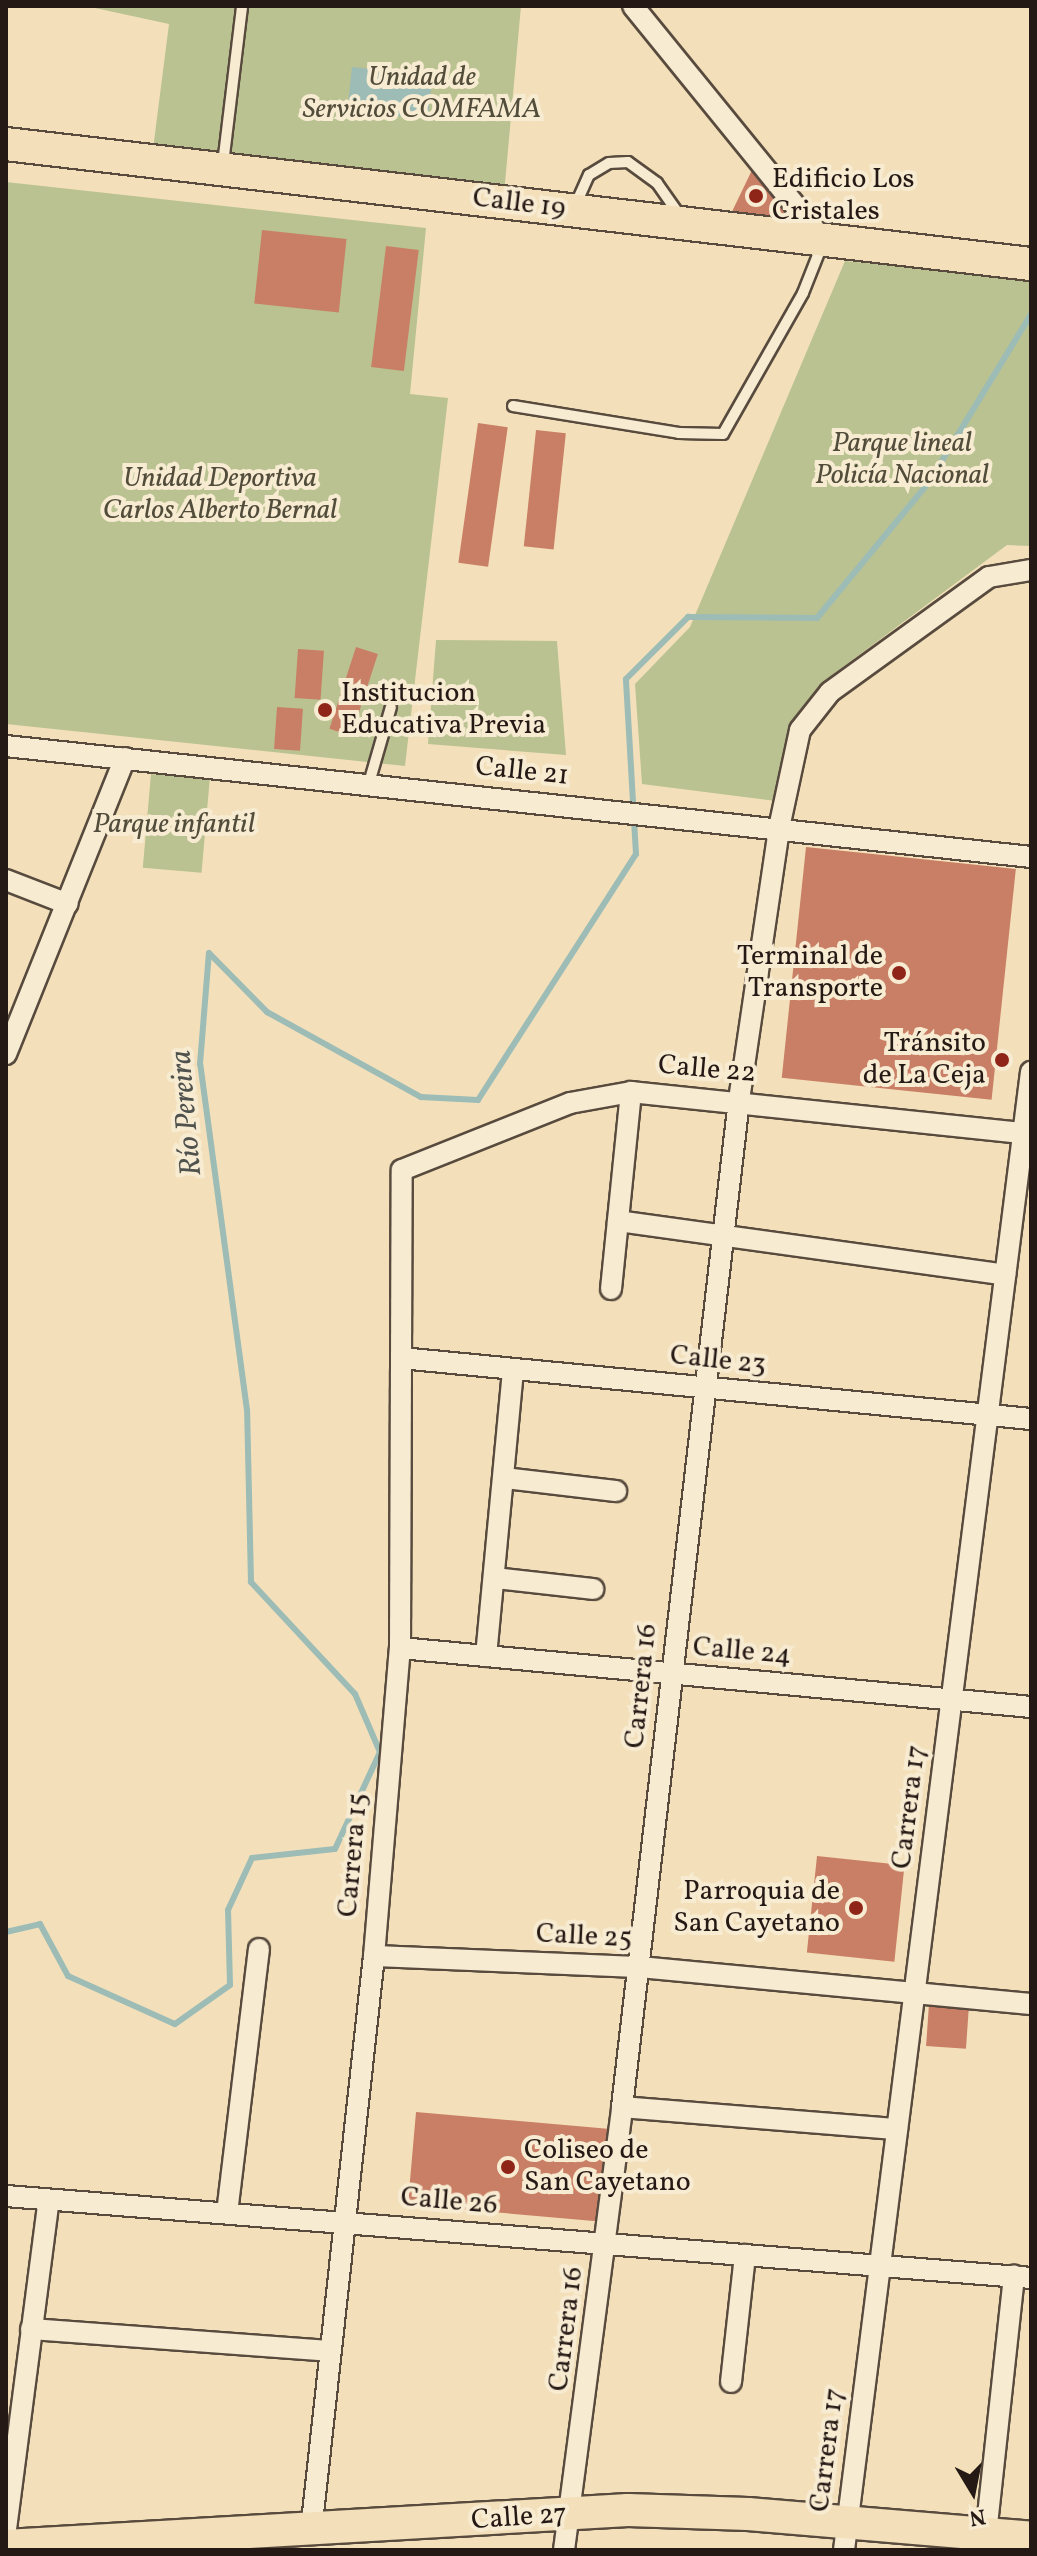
<!DOCTYPE html>
<html>
<head>
<meta charset="utf-8">
<style>
	body { margin:0 }
	#map { position:relative; width:1037px; height:2556px; overflow:hidden; background:#f3e0ba; font-family:Vollkorn,serif }
	div>[style] { position:absolute }
	.green>* { inset:0; background:#bac291; transform-origin:0 0 }
	.water>* { inset:0; background:#9dbcb6; transform-origin:0 0 }
	.stream>* { height:6px; margin:-3px; padding:0 3px; transform-origin:3px; border-radius:3px; background:#9dbcb6 }
	.building>* { inset:0; background:#c97f65; transform-origin:0 0 }
	.roads { filter:drop-shadow(2px 0 #584b3e) drop-shadow(-2px 0 #584b3e) drop-shadow(0 2px #584b3e) drop-shadow(0 -2px #584b3e) }
	.lane>* { height:10px; margin:-5px; padding:0 5px; transform-origin:5px; border-radius:5px; background:#f7ebd2 }
	.street>* { height:20px; margin:-10px; padding:0 10px; transform-origin:10px; border-radius:10px; background:#f7ebd2 }
	.primary>* { height:32px; margin:-16px; padding:0 16px; transform-origin:16px; border-radius:16px; background:#f3e0ba }
	.dots>* { width:22px; height:22px; translate:-50% -50%; box-sizing:border-box; border:4px solid #f7ebd2; border-radius:50% }
	span { translate:-50% -50%; white-space:nowrap; text-align:center; line-height:1.15; -webkit-text-stroke:8px #f7ebd2; paint-order:stroke }
	.park-label { font-size:28px; color:#524c3a; font-style:italic }
	.poi-label { font-size:28px; color:#251915 }
	.left { translate:0 -50%; text-align:left }
	.right { translate:-100% -50%; text-align:right }
	.street-label { font-size:28px; color:#251915 }
	.water-label { font-size:30px; color:#4f524d; font-style:italic }
	.frame { position:absolute; inset:0; border:8px solid #251915; pointer-events:none }
	.north { position:absolute; left:933px; top:2452px; width:80px; height:80px; -webkit-text-stroke:6px #f7ebd2; paint-order:stroke; rotate:170deg; font-size:22px; font-weight:700; line-height:32px; text-align:center; color:#251915 }
	.north::after { content:''; display:block; margin:auto; width:28px; height:36px; background:#251915; clip-path:polygon(50% 0,100% 100%,50% 72%,0 100%) }
</style>
</head>
<body>
<div id="map">
	<div class="green">
		<div style="clip-path:polygon(521px 6px,504px 194px,153px 149px,169px 24px,95px 8px)"></div>
		<div style="clip-path:polygon(6px 182px,426px 228px,410px 394px,448px 398px,405px 766px,6px 724px)"></div>
		<div style="clip-path:polygon(845px 261px,1031px 279px,1031px 546px,1007px 545px,832px 675px,792px 726px,776px 801px,642px 784px,635px 684px,690px 627px)"></div>
		<div style="clip-path:polygon(436px 640px,557px 641px,566px 755px,428px 744px)"></div>
		<div style="left:151px;top:774px;width:59px;height:94px;rotate:5deg"></div>
	</div>
	<div class="water">
		<div style="left:352px;top:67px;width:81px;height:44px;rotate:6deg"></div>
	</div>
	<div class="stream">
		<div style="left:6px;top:1932px;width:35px;rotate:-13deg"></div>
		<div style="left:40px;top:1924px;width:59px;rotate:61.7deg"></div>
		<div style="left:68px;top:1976px;width:117px;rotate:24.2deg"></div>
		<div style="left:175px;top:2024px;width:67px;rotate:-35.3deg"></div>
		<div style="left:230px;top:1985px;width:75px;rotate:-91.5deg"></div>
		<div style="left:228px;top:1910px;width:57px;rotate:-65.2deg"></div>
		<div style="left:252px;top:1858px;width:83px;rotate:-6.2deg"></div>
		<div style="left:335px;top:1849px;width:107px;rotate:-65.1deg"></div>
		<div style="left:380px;top:1752px;width:63px;rotate:-113.3deg"></div>
		<div style="left:355px;top:1694px;width:153px;rotate:-132.9deg"></div>
		<div style="left:251px;top:1582px;width:172px;rotate:-91.3deg"></div>
		<div style="left:247px;top:1410px;width:349px;rotate:-97.7deg"></div>
		<div style="left:200px;top:1064px;width:111px;rotate:-85.4deg"></div>
		<div style="left:209px;top:953px;width:83px;rotate:45.5deg"></div>
		<div style="left:267px;top:1012px;width:176px;rotate:28.9deg"></div>
		<div style="left:421px;top:1097px;width:57px;rotate:3deg"></div>
		<div style="left:478px;top:1100px;width:292px;rotate:-57.3deg"></div>
		<div style="left:636px;top:854px;width:175px;rotate:-93.3deg"></div>
		<div style="left:626px;top:679px;width:88px;rotate:-45deg"></div>
		<div style="left:688px;top:617px;width:129px;rotate:0.4deg"></div>
		<div style="left:817px;top:618px;width:176px;rotate:-50.5deg"></div>
		<div style="left:929px;top:482px;width:197px;rotate:-58.7deg"></div>
	</div>
	<div class="building">
		<div style="clip-path:polygon(752px 170px,804px 232px,727px 222px)"></div>
		<div style="left:262px;top:230px;width:85px;height:74px;rotate:6deg"></div>
		<div style="left:386px;top:246px;width:33px;height:122px;rotate:7deg"></div>
		<div style="left:478px;top:423px;width:30px;height:141px;rotate:8deg"></div>
		<div style="left:536px;top:430px;width:30px;height:117px;rotate:6deg"></div>
		<div style="left:356px;top:647px;width:23px;height:86px;rotate:18deg"></div>
		<div style="left:298px;top:649px;width:26px;height:49px;rotate:4deg"></div>
		<div style="left:277px;top:707px;width:26px;height:42px;rotate:4deg"></div>
		<div style="left:806px;top:847px;width:211px;height:232px;rotate:6deg"></div>
		<div style="left:817px;top:1856px;width:88px;height:97px;rotate:6deg"></div>
		<div style="left:929px;top:2004px;width:40px;height:42px;rotate:4deg"></div>
		<div style="left:416px;top:2112px;width:195px;height:93px;rotate:5deg"></div>
	</div>
	<div class="roads">
		<div class="lane">
			<div style="left:223px;top:164px;width:159px;rotate:-83.1deg"></div>
			<div style="left:575px;top:206px;width:34px;rotate:-66deg"></div>
			<div style="left:589px;top:175px;width:23px;rotate:-31deg"></div>
			<div style="left:609px;top:163px;width:19px;rotate:-3deg"></div>
			<div style="left:628px;top:162px;width:36px;rotate:36deg"></div>
			<div style="left:657px;top:183px;width:39px;rotate:55deg"></div>
			<div style="left:513px;top:406px;width:168px;rotate:9.2deg"></div>
			<div style="left:679px;top:433px;width:44px;rotate:1.3deg"></div>
			<div style="left:723px;top:434px;width:162px;rotate:-60.4deg"></div>
			<div style="left:803px;top:293px;width:52px;rotate:-68.4deg"></div>
			<div style="left:369px;top:783px;width:79px;rotate:-73.9deg"></div>
		</div>
		<div class="street">
			<div style="left:633px;top:6px;width:301px;rotate:50.9deg"></div>
			<div style="left:6px;top:746px;width:1031px;rotate:6.18deg"></div>
			<div style="left:6px;top:880px;width:66px;rotate:21.2deg"></div>
			<div style="left:6px;top:1054px;width:319px;rotate:-68.1deg"></div>
			<div style="left:618px;top:1221px;width:391px;rotate:7.9deg"></div>
			<div style="left:611px;top:1289px;width:198px;rotate:-84.2deg"></div>
			<div style="left:401px;top:1358px;width:633px;rotate:5.53deg"></div>
			<div style="left:505px;top:1478px;width:112px;rotate:6.7deg"></div>
			<div style="left:495px;top:1578px;width:99px;rotate:6.4deg"></div>
			<div style="left:400px;top:1648px;width:634px;rotate:5.34deg"></div>
			<div style="left:486px;top:1656px;width:288px;rotate:-84.6deg"></div>
			<div style="left:374px;top:1956px;width:265px;rotate:2.4deg"></div>
			<div style="left:639px;top:1967px;width:394px;rotate:5.4deg"></div>
			<div style="left:622px;top:2107px;width:276px;rotate:4.6deg"></div>
			<div style="left:6px;top:2196px;width:1028px;rotate:4.57deg"></div>
			<div style="left:227px;top:2213px;width:266px;rotate:-83.1deg"></div>
			<div style="left:31px;top:2329px;width:299px;rotate:4.2deg"></div>
			<div style="left:731px;top:2382px;width:128px;rotate:-83.7deg"></div>
			<div style="left:6px;top:2529px;width:332px;rotate:-82.6deg"></div>
			<div style="left:311px;top:2532px;width:579px;rotate:-83.76deg"></div>
			<div style="left:374px;top:1956px;width:309px;rotate:-85.2deg"></div>
			<div style="left:400px;top:1648px;width:478px;rotate:-89.8deg"></div>
			<div style="left:402px;top:1170px;width:181px;rotate:-21.7deg"></div>
			<div style="left:570px;top:1103px;width:62px;rotate:-10.2deg"></div>
			<div style="left:631px;top:1092px;width:402px;rotate:6deg"></div>
			<div style="left:986px;top:2534px;width:260px;rotate:-83.8deg"></div>
			<div style="left:564px;top:2550px;width:447px;rotate:-82.5deg"></div>
			<div style="left:622px;top:2107px;width:1014px;rotate:-83.37deg"></div>
			<div style="left:739px;top:1100px;width:275px;rotate:-81.6deg"></div>
			<div style="left:779px;top:828px;width:100px;rotate:-77.9deg"></div>
			<div style="left:800px;top:730px;width:48px;rotate:-51.7deg"></div>
			<div style="left:830px;top:692px;width:196px;rotate:-35.9deg"></div>
			<div style="left:989px;top:577px;width:43px;rotate:-9.5deg"></div>
			<div style="left:844px;top:2550px;width:1490px;rotate:-82.79deg"></div>
		</div>
		<div class="primary">
			<div style="left:6px;top:144px;width:1032px;rotate:6.68deg"></div>
			<div style="left:6px;top:2546px;width:623px;rotate:-3.31deg"></div>
			<div style="left:628px;top:2510px;width:120px;rotate:1.9deg"></div>
			<div style="left:748px;top:2514px;width:284px;rotate:4.8deg"></div>
		</div>
	</div>
	<div class="dots">
		<div style="left:756px;top:196px;background:#8f2418"></div>
		<div style="left:325px;top:710px;background:#8f2418"></div>
		<div style="left:899px;top:973px;background:#8f2418"></div>
		<div style="left:1002px;top:1060px;background:#8f2418"></div>
		<div style="left:856px;top:1908px;background:#8f2418"></div>
		<div style="left:508px;top:2167px;background:#8f2418"></div>
	</div>
	<div class="park-label">
		<span style="left:422px;top:94px">Unidad de<br>Servicios COMFAMA</span>
		<span style="left:902px;top:460px">Parque lineal<br>Policía Nacional</span>
		<span style="left:220px;top:495px">Unidad Deportiva<br>Carlos Alberto Bernal</span>
		<span style="left:174px;top:825px">Parque infantil</span>
	</div>
	<div class="poi-label">
		<span class="left" style="left:772px;top:196px">Edificio Los<br>Cristales</span>
		<span class="left" style="left:341px;top:710px">Institucion<br>Educativa Previa</span>
		<span class="right" style="left:883px;top:973px">Terminal de<br>Transporte</span>
		<span class="right" style="left:986px;top:1060px">Tránsito<br>de La Ceja</span>
		<span class="right" style="left:840px;top:1908px">Parroquia de<br>San Cayetano</span>
		<span class="left" style="left:524px;top:2167px">Coliseo de<br>San Cayetano</span>
	</div>
	<div class="street-label">
		<span style="left:519px;top:204px;rotate:7deg">Calle 19</span>
		<span style="left:522px;top:772px;rotate:6deg">Calle 21</span>
		<span style="left:707px;top:1070px;rotate:5deg">Calle 22</span>
		<span style="left:718px;top:1361px;rotate:6deg">Calle 23</span>
		<span style="left:742px;top:1652px;rotate:5deg">Calle 24</span>
		<span style="left:642px;top:1686px;rotate:-84deg">Carrera 16</span>
		<span style="left:910px;top:1807px;rotate:-83deg">Carrera 17</span>
		<span style="left:354px;top:1855px;rotate:-85deg">Carrera 15</span>
		<span style="left:584px;top:1937px;rotate:3deg">Calle 25</span>
		<span style="left:449px;top:2202px;rotate:5deg">Calle 26</span>
		<span style="left:567px;top:2329px;rotate:-83deg">Carrera 16</span>
		<span style="left:828px;top:2450px;rotate:-83deg">Carrera 17</span>
		<span style="left:519px;top:2518px;rotate:-4deg">Calle 27</span>
	</div>
	<div class="water-label">
		<span style="left:187px;top:1113px;rotate:-95deg">Río Pereira</span>
	</div>
	<div class="frame"></div>
	<div class="north">N</div>
</div>
</body>
</html>
